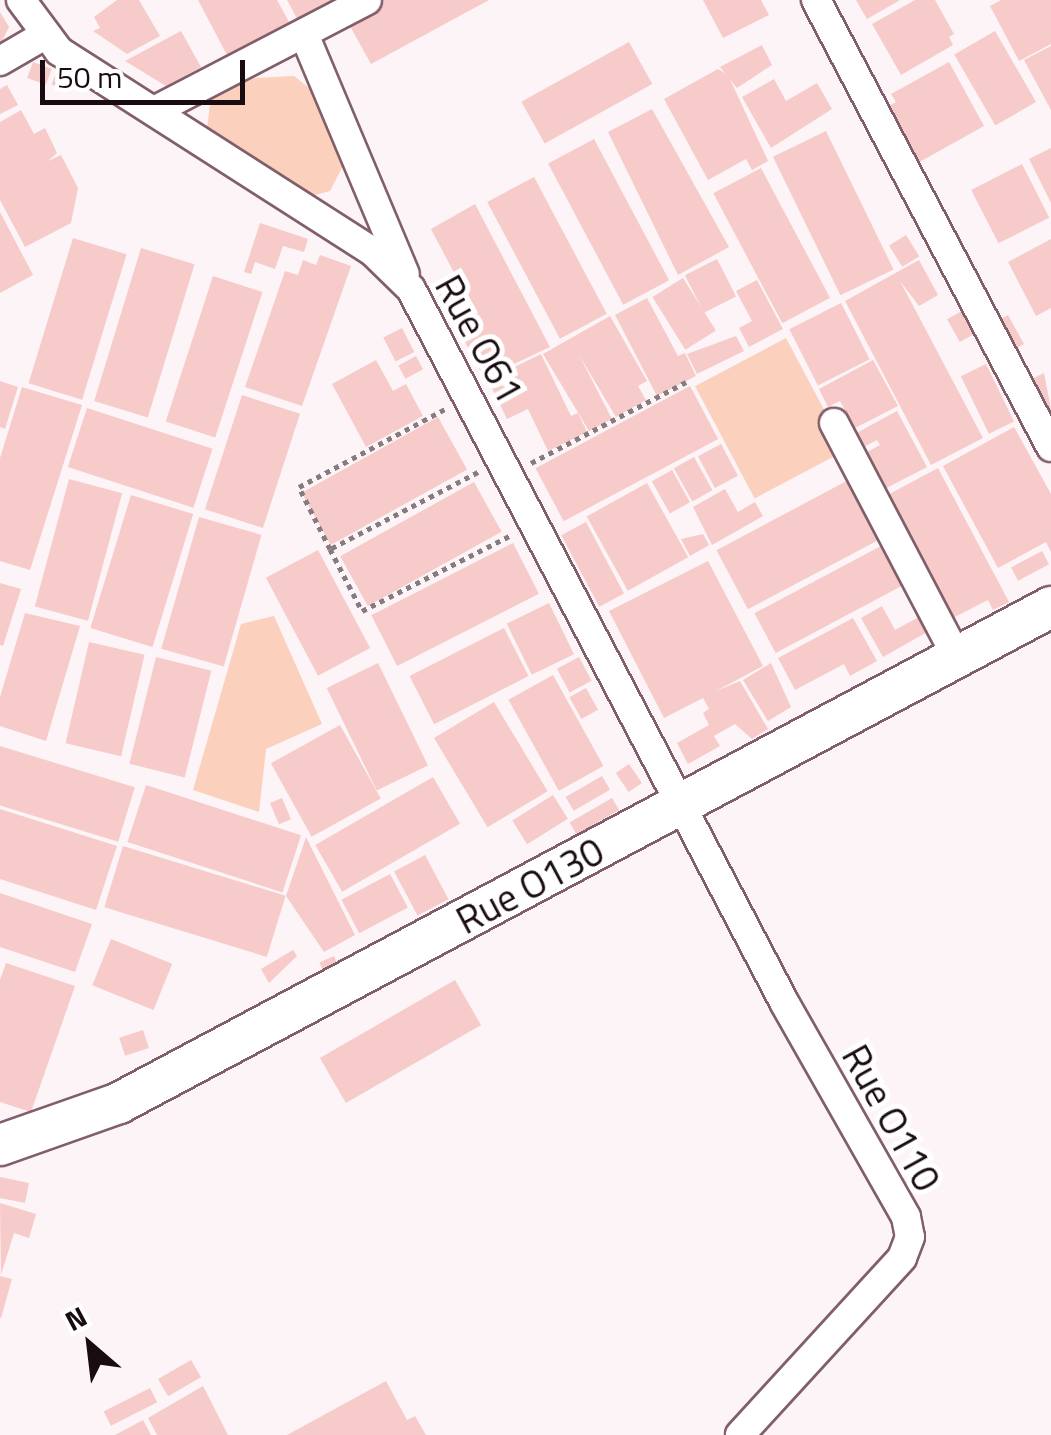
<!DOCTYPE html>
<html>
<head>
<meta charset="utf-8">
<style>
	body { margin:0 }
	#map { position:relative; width:1051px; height:1435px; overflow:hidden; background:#fcf4f6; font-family:"Titillium Web",sans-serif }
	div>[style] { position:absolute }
	.green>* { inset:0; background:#fbd0bc; transform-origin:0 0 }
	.building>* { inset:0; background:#f6cbc9; transform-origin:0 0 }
	.path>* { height:5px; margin-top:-2.5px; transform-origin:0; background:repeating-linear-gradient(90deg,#867b7f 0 5px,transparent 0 10px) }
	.roads { filter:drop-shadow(2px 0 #815f6a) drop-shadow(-2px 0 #815f6a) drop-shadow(0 2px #815f6a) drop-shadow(0 -2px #815f6a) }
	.street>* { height:28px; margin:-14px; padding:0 14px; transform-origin:14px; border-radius:14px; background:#fff }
	.secondary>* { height:40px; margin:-20px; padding:0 20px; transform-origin:20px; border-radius:20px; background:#fff }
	span { translate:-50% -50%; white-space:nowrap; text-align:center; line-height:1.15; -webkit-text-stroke:10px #fff; paint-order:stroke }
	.street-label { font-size:38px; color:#190c11 }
	.north { position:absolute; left:40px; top:1295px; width:100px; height:100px; -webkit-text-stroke:8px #fff; paint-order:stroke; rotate:332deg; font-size:28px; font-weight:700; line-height:40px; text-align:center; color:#190c11 }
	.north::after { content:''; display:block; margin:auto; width:35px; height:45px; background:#190c11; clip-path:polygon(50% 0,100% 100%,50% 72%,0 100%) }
	.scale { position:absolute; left:40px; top:60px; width:205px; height:45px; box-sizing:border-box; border:5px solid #190c11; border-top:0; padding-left:12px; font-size:30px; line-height:35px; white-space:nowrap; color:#190c11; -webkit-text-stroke:8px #fff; paint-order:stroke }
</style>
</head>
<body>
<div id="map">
	<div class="green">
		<div style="clip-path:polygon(294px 76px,323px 99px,347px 158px,330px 191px,307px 197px,222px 150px,207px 128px,211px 97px,255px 78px)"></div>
		<div style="left:786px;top:338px;width:127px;height:103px;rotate:62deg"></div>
		<div style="clip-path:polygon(274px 616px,322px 724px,266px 749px,259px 812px,193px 790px,241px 624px)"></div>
	</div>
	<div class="building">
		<div style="clip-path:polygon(117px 0,139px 0,160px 36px,127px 54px,93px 31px,100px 28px,94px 17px)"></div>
		<div style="clip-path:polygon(198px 0,277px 0,289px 22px,227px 55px)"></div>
		<div style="clip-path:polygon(287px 0,344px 0,300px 24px)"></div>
		<div style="clip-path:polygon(381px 0,489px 0,371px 64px,346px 19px)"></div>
		<div style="clip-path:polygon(703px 0,761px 0,769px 15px,723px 38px)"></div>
		<div style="clip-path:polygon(856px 0,900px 0,867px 19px)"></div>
		<div style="clip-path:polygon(915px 0,935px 0,954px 34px,949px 37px,953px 45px,901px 75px,872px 24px)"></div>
		<div style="clip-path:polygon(1001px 0,1051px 0,1051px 44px,1019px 61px,990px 6px)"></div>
		<div style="clip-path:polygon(0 12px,9px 27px,0 45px)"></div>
		<div style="clip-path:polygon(181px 31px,201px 67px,166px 86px,125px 61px)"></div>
		<div style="left:995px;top:31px;width:82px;height:47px;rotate:60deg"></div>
		<div style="left:629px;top:42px;width:48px;height:123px;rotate:61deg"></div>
		<div style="clip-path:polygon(762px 45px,772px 65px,737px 88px,720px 67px)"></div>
		<div style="clip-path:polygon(1051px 46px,1051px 110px,1024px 60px)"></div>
		<div style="left:33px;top:62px;width:20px;height:17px;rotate:20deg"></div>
		<div style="clip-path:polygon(949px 62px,984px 126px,914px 165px,883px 109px,896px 102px,891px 94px)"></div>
		<div style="clip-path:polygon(718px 69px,728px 75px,768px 161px,752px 170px,746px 159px,708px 180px,664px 99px)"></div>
		<div style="left:55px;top:76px;width:13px;height:9px;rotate:23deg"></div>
		<div style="clip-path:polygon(774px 79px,786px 101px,817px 83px,832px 109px,771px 148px,742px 97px)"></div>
		<div style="clip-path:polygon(7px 85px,18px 105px,0 114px,0 89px)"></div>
		<div style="clip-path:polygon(652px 109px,729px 247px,678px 275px,608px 132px)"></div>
		<div style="clip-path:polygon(21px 110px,34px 134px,45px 128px,57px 153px,48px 161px,61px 155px,78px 188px,71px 223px,25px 247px,0 200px,0 122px)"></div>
		<div style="left:826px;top:131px;width:154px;height:59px;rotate:64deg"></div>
		<div style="left:594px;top:139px;width:160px;height:52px;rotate:62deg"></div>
		<div style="clip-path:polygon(1051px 148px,1051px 203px,1029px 159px)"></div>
		<div style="left:1022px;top:164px;width:60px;height:57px;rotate:63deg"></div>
		<div style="left:761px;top:168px;width:147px;height:54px;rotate:62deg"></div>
		<div style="left:534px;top:177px;width:155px;height:53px;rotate:62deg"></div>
		<div style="clip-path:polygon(475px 204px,550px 347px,484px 378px,464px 340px,483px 330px,479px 321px,458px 331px,439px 295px,460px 284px,431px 229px)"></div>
		<div style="clip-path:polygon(0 212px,33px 275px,0 293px)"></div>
		<div style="clip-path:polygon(260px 223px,308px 239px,304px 252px,283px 246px,275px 269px,255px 262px,251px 274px,244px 272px)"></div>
		<div style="left:906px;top:235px;width:25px;height:20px;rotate:58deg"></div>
		<div style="left:73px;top:238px;width:56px;height:152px;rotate:17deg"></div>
		<div style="clip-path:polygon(1051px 239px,1051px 308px,1036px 316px,1008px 262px)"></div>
		<div style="left:141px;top:248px;width:56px;height:160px;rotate:17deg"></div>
		<div style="clip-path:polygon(320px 255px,351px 266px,302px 406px,245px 387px,285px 271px,298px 275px,303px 260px,316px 265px)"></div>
		<div style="left:717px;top:259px;width:42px;height:36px;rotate:63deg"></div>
		<div style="clip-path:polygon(919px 260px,938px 295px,919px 306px,900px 281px,983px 438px,931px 465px,845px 301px)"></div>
		<div style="left:213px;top:276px;width:52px;height:153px;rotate:18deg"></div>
		<div style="left:683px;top:278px;width:62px;height:36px;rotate:58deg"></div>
		<div style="clip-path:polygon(757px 280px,783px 329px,749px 347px,739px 328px,752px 321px,736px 291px)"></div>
		<div style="clip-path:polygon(647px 298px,678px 356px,685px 353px,696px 376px,657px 396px,615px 315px)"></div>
		<div style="left:841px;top:303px;width:63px;height:58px;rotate:63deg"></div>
		<div style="left:962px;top:311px;width:26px;height:17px;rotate:61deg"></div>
		<div style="clip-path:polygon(1008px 315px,1024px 344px,1014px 350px,991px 324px)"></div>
		<div style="clip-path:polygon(610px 316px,647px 381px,638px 386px,646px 400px,616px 417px,579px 355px,612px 419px,589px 431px,543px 354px)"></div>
		<div style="left:402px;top:328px;width:27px;height:21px;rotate:63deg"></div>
		<div style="clip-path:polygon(736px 336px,744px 351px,697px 374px,687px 354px)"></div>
		<div style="clip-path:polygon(541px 354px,571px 416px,578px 413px,587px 432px,548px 451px,528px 409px,507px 419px,488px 380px)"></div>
		<div style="left:416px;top:356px;width:15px;height:20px;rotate:62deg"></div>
		<div style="clip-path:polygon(376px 360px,393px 391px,406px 384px,423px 416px,366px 447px,332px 384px)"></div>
		<div style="clip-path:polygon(873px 360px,898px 406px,855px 428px,840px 401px,828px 407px,819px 389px)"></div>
		<div style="left:986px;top:364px;width:64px;height:28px;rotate:64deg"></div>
		<div style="clip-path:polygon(1044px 373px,1051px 409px,1041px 415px,1025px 382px)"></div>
		<div style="clip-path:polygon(0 381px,18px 387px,5px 429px,0 427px)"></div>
		<div style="left:690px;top:386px;width:60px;height:175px;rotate:62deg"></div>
		<div style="clip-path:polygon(22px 387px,82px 405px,30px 570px,0 561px,0 458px)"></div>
		<div style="left:242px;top:395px;width:61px;height:120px;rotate:18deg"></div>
		<div style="left:87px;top:408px;width:132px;height:62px;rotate:18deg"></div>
		<div style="clip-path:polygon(897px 411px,927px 467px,877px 493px,858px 457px,880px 445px,877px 440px,856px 451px,849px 437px)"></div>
		<div style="left:438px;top:417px;width:60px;height:156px;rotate:61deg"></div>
		<div style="clip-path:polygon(1014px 427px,1051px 494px,1051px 552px,1046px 542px,998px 568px,943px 466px)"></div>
		<div style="left:721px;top:444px;width:36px;height:26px;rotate:62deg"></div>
		<div style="left:694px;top:457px;width:38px;height:23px;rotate:61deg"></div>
		<div style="clip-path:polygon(938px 468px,1009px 602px,993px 610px,988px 600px,945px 622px,880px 499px)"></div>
		<div style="left:672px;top:470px;width:37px;height:23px;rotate:61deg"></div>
		<div style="left:856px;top:476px;width:67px;height:158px;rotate:62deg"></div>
		<div style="left:69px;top:479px;width:55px;height:132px;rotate:15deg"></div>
		<div style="left:474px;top:482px;width:57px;height:153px;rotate:61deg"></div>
		<div style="left:647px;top:483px;width:85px;height:69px;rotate:61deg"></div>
		<div style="clip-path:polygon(725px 489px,738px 512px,755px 502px,763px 516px,712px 545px,693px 507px)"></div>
		<div style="left:131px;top:495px;width:65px;height:139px;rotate:17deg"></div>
		<div style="left:199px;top:517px;width:65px;height:137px;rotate:16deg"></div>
		<div style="left:586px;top:522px;width:81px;height:28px;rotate:62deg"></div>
		<div style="clip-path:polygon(703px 534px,709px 545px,690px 556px,681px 539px)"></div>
		<div style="left:894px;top:539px;width:45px;height:158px;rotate:62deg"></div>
		<div style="left:513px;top:543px;width:57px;height:159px;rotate:63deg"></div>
		<div style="left:318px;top:550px;width:111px;height:59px;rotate:62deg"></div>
		<div style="left:1042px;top:551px;width:15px;height:35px;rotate:62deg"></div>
		<div style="clip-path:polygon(708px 561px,763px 666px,716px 691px,740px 681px,768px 729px,752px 739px,735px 724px,714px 736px,720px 746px,688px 764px,677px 743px,709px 725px,703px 713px,709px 709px,703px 698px,664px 718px,609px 611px)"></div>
		<div style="clip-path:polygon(0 583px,21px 589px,3px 646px,0 645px)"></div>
		<div style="left:549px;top:603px;width:57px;height:47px;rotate:64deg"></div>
		<div style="clip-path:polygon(882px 606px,895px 630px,928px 612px,936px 627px,883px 657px,861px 618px)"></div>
		<div style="clip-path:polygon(25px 613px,80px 626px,46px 741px,0 726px,0 697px)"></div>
		<div style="clip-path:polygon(853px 618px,877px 661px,850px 676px,844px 664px,795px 690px,778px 658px)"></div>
		<div style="left:504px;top:628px;width:54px;height:106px;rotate:63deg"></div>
		<div style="left:89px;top:642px;width:57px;height:104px;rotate:13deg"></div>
		<div style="left:156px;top:657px;width:57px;height:110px;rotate:14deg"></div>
		<div style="left:579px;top:657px;width:27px;height:25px;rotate:62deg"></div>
		<div style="left:378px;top:663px;width:114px;height:57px;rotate:64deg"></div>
		<div style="clip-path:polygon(771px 663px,791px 707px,768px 721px,743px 680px)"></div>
		<div style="left:553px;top:675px;width:104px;height:51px;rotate:61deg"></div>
		<div style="left:586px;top:688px;width:25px;height:19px;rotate:61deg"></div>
		<div style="left:494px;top:702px;width:104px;height:70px;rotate:59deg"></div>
		<div style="left:340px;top:725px;width:84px;height:79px;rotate:61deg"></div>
		<div style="left:0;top:746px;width:141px;height:57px;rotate:17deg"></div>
		<div style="left:629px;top:764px;width:23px;height:16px;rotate:56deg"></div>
		<div style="left:602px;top:776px;width:16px;height:42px;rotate:60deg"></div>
		<div style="left:433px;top:777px;width:54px;height:136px;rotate:60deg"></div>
		<div style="left:146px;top:785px;width:163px;height:60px;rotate:18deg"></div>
		<div style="left:553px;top:795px;width:28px;height:48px;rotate:58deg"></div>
		<div style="left:282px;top:798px;width:23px;height:13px;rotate:67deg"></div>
		<div style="left:612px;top:798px;width:14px;height:49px;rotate:60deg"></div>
		<div style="clip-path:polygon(0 809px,117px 846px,96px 910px,0 879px)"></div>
		<div style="clip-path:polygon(306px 837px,355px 935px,324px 952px,286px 896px)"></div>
		<div style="left:123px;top:846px;width:170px;height:64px;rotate:17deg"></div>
		<div style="left:425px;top:855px;width:50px;height:35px;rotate:62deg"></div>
		<div style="left:390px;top:874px;width:38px;height:55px;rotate:62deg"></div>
		<div style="clip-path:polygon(0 893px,92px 924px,75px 972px,0 947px)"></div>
		<div style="left:111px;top:939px;width:66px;height:50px;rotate:22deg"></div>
		<div style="clip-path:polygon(293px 950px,297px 956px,269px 983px,261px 969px)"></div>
		<div style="left:334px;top:956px;width:10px;height:16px;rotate:66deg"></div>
		<div style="clip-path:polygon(6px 963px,75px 986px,31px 1112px,0 1102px,0 980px)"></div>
		<div style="left:455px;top:980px;width:52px;height:156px;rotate:60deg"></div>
		<div style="left:143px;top:1030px;width:19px;height:25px;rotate:72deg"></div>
		<div style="clip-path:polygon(0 1177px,29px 1183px,25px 1203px,0 1198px)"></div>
		<div style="clip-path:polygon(0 1203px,36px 1214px,29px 1238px,14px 1233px,1px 1275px)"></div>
		<div style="clip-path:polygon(0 1276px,12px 1279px,1px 1318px,0 1318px)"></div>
		<div style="left:191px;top:1360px;width:20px;height:38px;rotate:60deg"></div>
		<div style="clip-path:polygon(386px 1381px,407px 1420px,415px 1416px,426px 1435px,287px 1435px)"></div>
		<div style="clip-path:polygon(203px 1386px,228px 1435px,157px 1435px,148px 1418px)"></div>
		<div style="left:150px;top:1388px;width:16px;height:52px;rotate:63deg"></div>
		<div style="clip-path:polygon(143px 1420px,151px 1435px,115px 1435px)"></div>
	</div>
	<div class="path">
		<div style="left:531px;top:463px;width:175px;rotate:-27.6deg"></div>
		<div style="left:478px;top:472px;width:167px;rotate:152.5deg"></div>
		<div style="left:330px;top:549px;width:70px;rotate:62.7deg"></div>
		<div style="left:362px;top:611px;width:167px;rotate:-27deg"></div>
		<div style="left:330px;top:549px;width:69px;rotate:-116.6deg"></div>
		<div style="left:299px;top:487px;width:168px;rotate:-28.1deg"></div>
	</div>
	<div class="roads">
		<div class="street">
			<div style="left:21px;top:0;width:64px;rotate:53.3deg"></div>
			<div style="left:59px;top:51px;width:371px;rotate:32.6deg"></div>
			<div style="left:372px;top:251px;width:54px;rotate:44.3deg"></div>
			<div style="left:411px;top:289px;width:805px;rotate:62.38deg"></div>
			<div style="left:784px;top:1002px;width:247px;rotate:60.4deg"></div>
			<div style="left:906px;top:1217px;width:20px;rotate:79deg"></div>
			<div style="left:910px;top:1237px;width:22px;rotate:111deg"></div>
			<div style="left:902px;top:1258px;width:240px;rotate:132.5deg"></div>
			<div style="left:816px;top:0;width:505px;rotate:62.27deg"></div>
			<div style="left:304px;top:34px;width:260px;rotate:67.2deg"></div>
			<div style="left:0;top:61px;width:50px;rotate:-30.2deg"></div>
			<div style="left:154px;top:111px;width:240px;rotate:-27.5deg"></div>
			<div style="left:834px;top:423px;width:264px;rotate:62.3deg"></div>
		</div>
		<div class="secondary">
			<div style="left:0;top:1145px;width:126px;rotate:-19.4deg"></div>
			<div style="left:119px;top:1103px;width:1056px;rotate:-28.02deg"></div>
		</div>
	</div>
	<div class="street-label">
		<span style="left:479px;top:339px;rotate:61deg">Rue O61</span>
		<span style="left:530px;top:886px;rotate:-28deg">Rue O130</span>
		<span style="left:891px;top:1118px;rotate:61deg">Rue O110</span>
	</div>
	<div class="north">N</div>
	<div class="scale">50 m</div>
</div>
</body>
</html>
